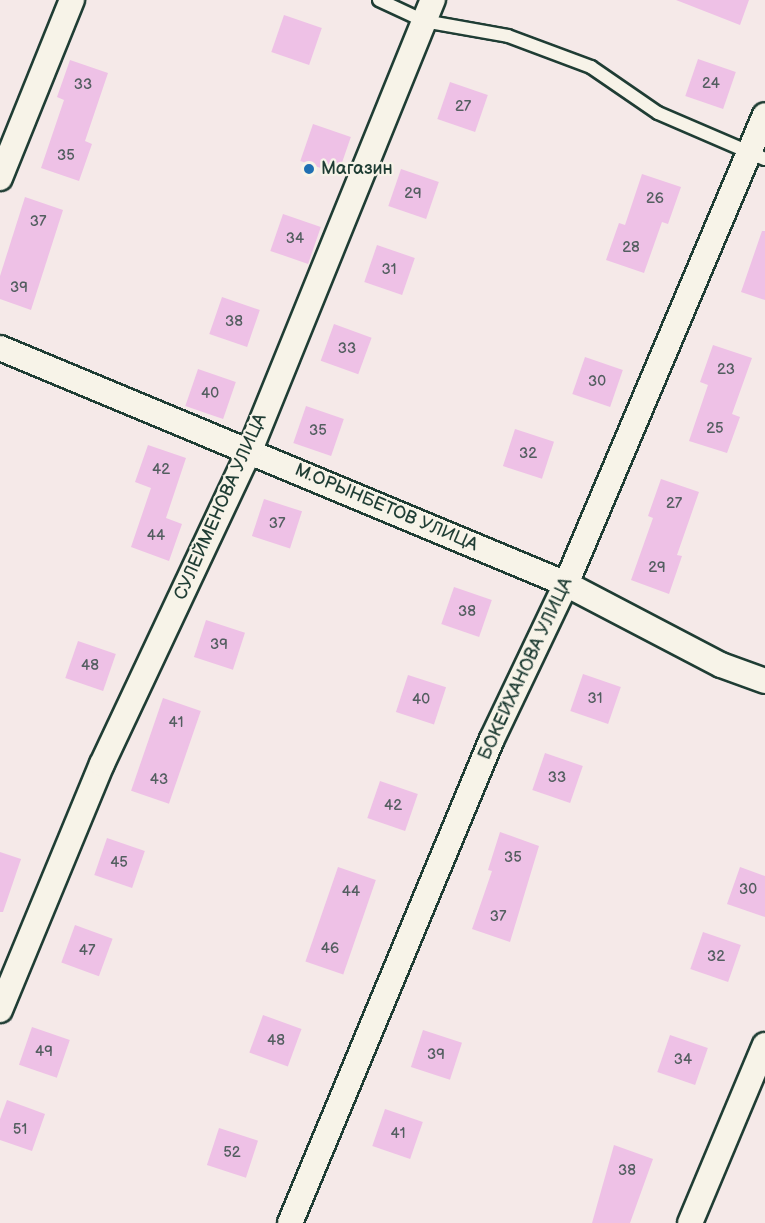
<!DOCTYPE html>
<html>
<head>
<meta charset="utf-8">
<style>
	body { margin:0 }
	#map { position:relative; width:765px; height:1223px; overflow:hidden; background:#f5e9e8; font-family:"Balsamiq Sans",sans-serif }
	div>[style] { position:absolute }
	.building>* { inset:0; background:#eec1e6; transform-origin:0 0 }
	.roads { filter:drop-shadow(2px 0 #1f3d34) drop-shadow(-2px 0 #1f3d34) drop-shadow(0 2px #1f3d34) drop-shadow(0 -2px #1f3d34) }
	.service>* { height:12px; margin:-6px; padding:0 6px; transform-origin:6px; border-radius:6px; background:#f7f3e8 }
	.minor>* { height:24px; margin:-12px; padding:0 12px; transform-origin:12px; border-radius:12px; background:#f7f3e8 }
	.dots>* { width:16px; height:16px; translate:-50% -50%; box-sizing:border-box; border:3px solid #f7f3e8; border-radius:50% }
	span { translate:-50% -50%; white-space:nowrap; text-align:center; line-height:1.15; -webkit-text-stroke:4.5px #f7f3e8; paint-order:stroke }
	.number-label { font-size:15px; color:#535e60 }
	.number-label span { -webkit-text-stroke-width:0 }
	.poi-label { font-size:18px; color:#1f3d34 }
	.left { translate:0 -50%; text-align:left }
	.street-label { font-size:18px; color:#1f3d34 }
</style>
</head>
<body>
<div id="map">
	<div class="building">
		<div style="clip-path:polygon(676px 0,749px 0,740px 25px)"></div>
		<div style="left:284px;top:15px;width:40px;height:39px;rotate:19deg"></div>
		<div style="left:698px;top:59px;width:40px;height:39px;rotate:19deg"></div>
		<div style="clip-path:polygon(70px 60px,108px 73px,85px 141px,92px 144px,79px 181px,41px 168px,64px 100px,57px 97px)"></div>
		<div style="left:450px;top:82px;width:40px;height:39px;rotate:19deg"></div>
		<div style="left:313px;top:124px;width:40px;height:39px;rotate:19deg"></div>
		<div style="left:401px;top:169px;width:40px;height:39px;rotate:19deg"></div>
		<div style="clip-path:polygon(642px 174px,681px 187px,668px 224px,662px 222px,644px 273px,606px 260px,619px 223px,625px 225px)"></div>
		<div style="clip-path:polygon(25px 197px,63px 210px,31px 310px,0 299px,0 276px)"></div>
		<div style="left:283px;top:214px;width:40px;height:39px;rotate:19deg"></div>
		<div style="clip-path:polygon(762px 231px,765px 231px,765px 300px,741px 292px)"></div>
		<div style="left:377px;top:245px;width:40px;height:39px;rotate:19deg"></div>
		<div style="left:222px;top:297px;width:40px;height:39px;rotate:19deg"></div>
		<div style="left:334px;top:324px;width:40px;height:39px;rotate:20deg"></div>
		<div style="clip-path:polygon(713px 345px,752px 358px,732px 414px,740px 417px,727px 453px,689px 441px,708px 385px,700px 382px)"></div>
		<div style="left:585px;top:357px;width:40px;height:39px;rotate:19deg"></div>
		<div style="left:198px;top:369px;width:40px;height:39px;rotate:19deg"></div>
		<div style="left:306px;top:406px;width:40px;height:39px;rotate:19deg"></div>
		<div style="left:515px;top:429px;width:41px;height:39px;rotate:18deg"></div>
		<div style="clip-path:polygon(148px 445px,186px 458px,166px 518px,182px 524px,169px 561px,131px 547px,151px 488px,135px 482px)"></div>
		<div style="clip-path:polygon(661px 479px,699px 492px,677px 555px,682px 556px,669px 594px,631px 580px,653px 518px,648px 516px)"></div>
		<div style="left:264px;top:499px;width:40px;height:39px;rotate:18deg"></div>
		<div style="left:454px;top:587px;width:40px;height:39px;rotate:19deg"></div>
		<div style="left:206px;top:620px;width:41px;height:39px;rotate:18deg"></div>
		<div style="left:78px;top:641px;width:40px;height:39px;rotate:19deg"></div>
		<div style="left:583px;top:674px;width:40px;height:39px;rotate:19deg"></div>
		<div style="left:408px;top:675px;width:40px;height:39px;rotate:18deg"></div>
		<div style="left:163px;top:698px;width:40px;height:98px;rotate:19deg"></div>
		<div style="left:545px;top:753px;width:40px;height:39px;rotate:19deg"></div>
		<div style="left:380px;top:781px;width:40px;height:39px;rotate:19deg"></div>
		<div style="clip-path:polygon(500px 832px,539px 846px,510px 942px,472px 929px,492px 871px,488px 870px)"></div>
		<div style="left:107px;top:838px;width:40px;height:39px;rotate:19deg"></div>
		<div style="clip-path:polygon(0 852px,21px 859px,3px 912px,0 912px)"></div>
		<div style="left:338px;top:867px;width:40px;height:100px;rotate:19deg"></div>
		<div style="clip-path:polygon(740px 867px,765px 876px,765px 917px,727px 904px)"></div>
		<div style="left:75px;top:925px;width:40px;height:40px;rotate:20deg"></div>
		<div style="left:703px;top:932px;width:40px;height:39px;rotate:19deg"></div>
		<div style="left:263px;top:1015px;width:41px;height:40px;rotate:20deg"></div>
		<div style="left:32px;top:1027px;width:40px;height:40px;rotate:19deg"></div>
		<div style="left:423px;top:1030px;width:41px;height:39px;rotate:18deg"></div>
		<div style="left:670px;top:1035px;width:40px;height:39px;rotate:19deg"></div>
		<div style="clip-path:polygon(7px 1100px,45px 1114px,32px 1151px,0 1140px,0 1119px)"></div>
		<div style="left:385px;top:1109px;width:40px;height:39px;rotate:19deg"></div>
		<div style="left:219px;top:1128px;width:41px;height:39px;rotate:18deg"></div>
		<div style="clip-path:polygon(614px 1145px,653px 1159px,630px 1223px,592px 1223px)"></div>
	</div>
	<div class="roads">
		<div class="service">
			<div style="left:379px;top:0;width:50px;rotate:25deg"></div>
			<div style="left:424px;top:21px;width:85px;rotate:10.1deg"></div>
			<div style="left:508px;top:36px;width:89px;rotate:20.5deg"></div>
			<div style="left:591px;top:67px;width:81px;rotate:34.5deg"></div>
			<div style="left:658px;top:113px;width:116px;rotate:23.3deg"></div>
		</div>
		<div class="minor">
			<div style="left:0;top:178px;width:192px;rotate:-68deg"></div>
			<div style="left:0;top:348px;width:613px;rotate:22.63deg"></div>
			<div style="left:566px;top:584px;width:175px;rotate:27.6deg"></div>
			<div style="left:721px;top:665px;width:47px;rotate:20deg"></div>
			<div style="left:0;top:1010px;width:266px;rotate:-67.5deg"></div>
			<div style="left:102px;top:764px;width:347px;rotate:-64.8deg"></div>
			<div style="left:250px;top:450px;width:486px;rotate:-67.9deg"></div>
			<div style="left:290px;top:1223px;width:524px;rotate:-67.35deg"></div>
			<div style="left:492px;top:739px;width:172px;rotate:-64.5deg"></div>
			<div style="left:566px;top:584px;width:509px;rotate:-67.01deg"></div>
			<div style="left:690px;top:1223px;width:193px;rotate:-67.2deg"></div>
		</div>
	</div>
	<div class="dots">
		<div style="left:309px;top:169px;background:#1f6fb2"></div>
	</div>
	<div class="number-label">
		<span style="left:711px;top:84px">24</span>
		<span style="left:83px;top:85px">33</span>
		<span style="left:463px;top:107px">27</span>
		<span style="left:66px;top:156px">35</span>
		<span style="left:413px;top:194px">29</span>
		<span style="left:655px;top:199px">26</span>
		<span style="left:38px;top:222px">37</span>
		<span style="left:295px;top:239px">34</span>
		<span style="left:631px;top:248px">28</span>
		<span style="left:389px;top:270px">31</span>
		<span style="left:19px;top:288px">39</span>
		<span style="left:234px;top:322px">38</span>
		<span style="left:347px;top:349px">33</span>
		<span style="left:726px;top:370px">23</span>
		<span style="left:597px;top:382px">30</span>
		<span style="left:210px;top:394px">40</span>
		<span style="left:715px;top:429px">25</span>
		<span style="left:318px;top:431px">35</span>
		<span style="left:528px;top:454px">32</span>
		<span style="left:161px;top:470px">42</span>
		<span style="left:674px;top:504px">27</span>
		<span style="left:277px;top:524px">37</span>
		<span style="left:156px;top:536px">44</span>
		<span style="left:657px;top:568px">29</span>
		<span style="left:467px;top:612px">38</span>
		<span style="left:219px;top:645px">39</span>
		<span style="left:90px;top:666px">48</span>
		<span style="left:595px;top:699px">31</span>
		<span style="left:421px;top:700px">40</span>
		<span style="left:176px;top:723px">41</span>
		<span style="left:557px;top:778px">33</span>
		<span style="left:159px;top:780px">43</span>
		<span style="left:393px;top:806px">42</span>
		<span style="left:513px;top:858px">35</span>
		<span style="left:119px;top:863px">45</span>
		<span style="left:748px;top:890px">30</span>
		<span style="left:351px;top:892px">44</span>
		<span style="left:498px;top:917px">37</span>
		<span style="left:330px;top:949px">46</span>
		<span style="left:87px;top:951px">47</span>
		<span style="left:716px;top:957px">32</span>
		<span style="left:276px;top:1041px">48</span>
		<span style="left:44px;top:1052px">49</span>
		<span style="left:436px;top:1055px">39</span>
		<span style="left:683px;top:1060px">34</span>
		<span style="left:20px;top:1130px">51</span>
		<span style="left:398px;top:1134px">41</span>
		<span style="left:232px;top:1153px">52</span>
		<span style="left:627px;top:1171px">38</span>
	</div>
	<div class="poi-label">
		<span class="left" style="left:321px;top:169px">Магазин</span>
	</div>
	<div class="street-label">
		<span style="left:221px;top:507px;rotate:-66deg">СУЛЕЙМЕНОВА УЛИЦА</span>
		<span style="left:386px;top:508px;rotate:23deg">М.ОРЫНБЕТОВ УЛИЦА</span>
		<span style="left:526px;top:669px;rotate:-65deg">БОКЕЙХАНОВА УЛИЦА</span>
	</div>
</div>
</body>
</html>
